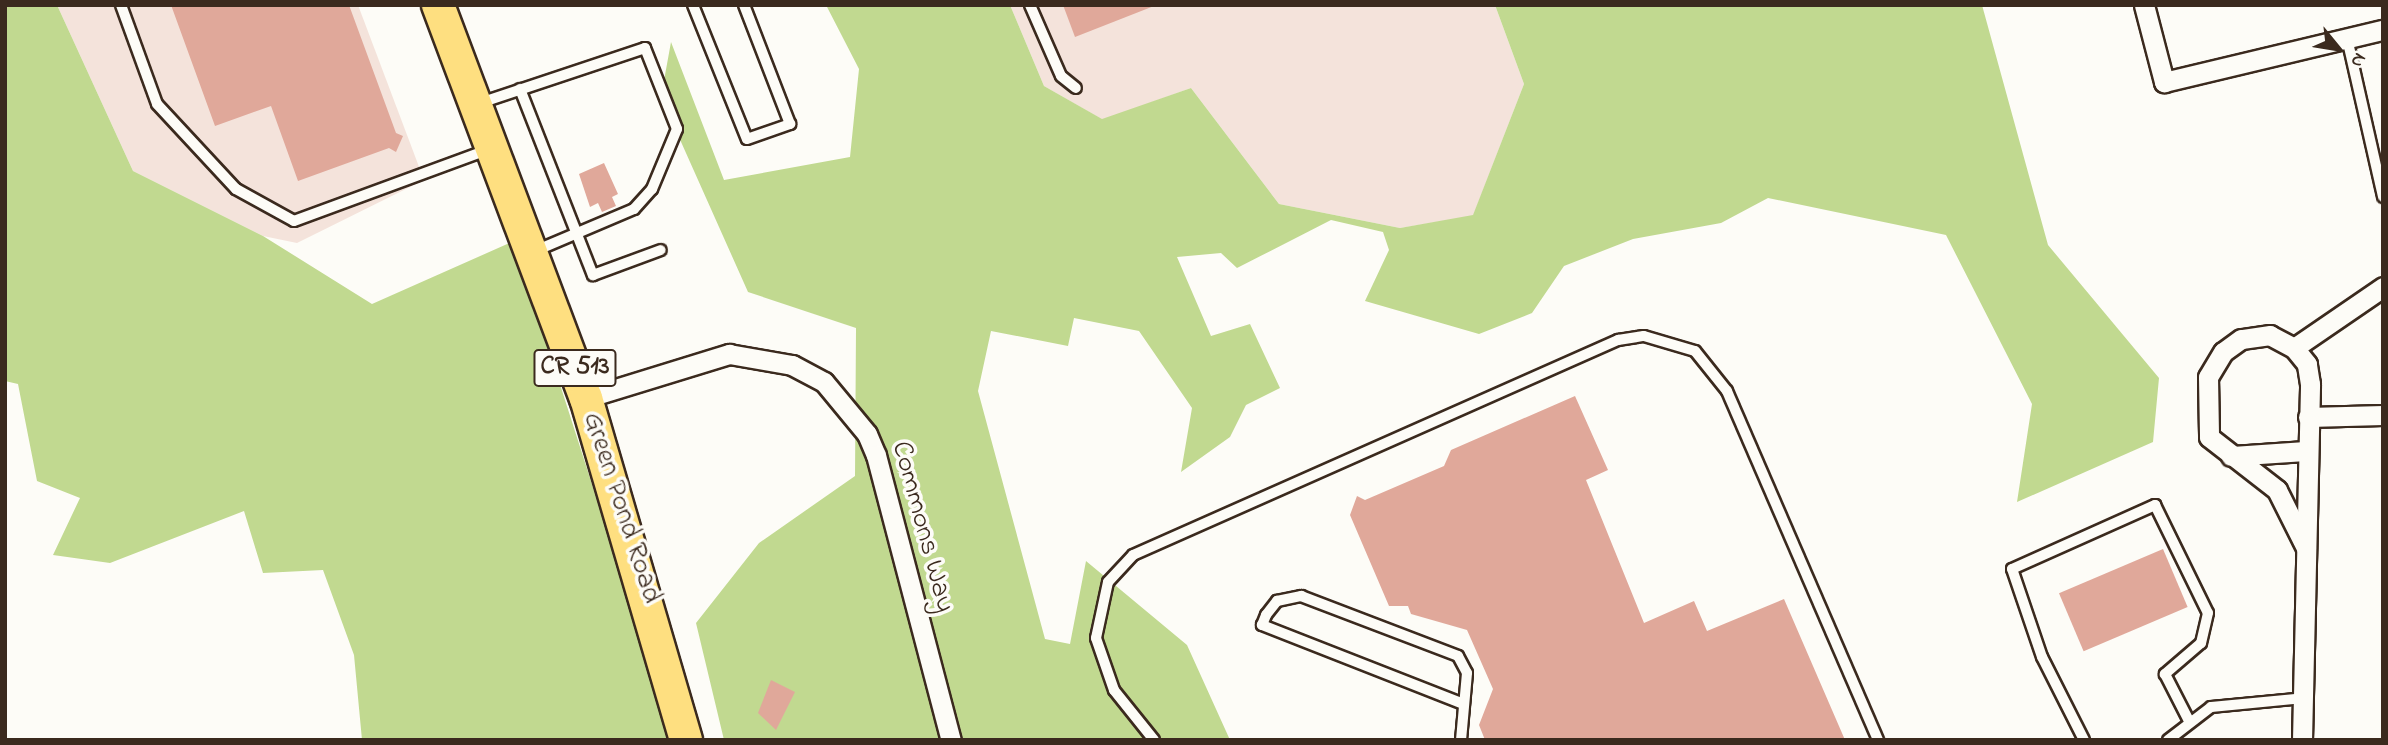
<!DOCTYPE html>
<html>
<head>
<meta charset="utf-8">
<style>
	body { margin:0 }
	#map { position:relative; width:2388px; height:745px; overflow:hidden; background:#fdfcf7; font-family:"Indie Flower",sans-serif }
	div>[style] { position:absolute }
	.built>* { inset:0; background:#f4e3db }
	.green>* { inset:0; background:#c1d990 }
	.building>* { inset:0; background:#e0a89a; transform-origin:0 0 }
	.roads { filter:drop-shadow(2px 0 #3b2a1e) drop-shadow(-2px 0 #3b2a1e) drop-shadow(0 2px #3b2a1e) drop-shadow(0 -2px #3b2a1e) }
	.lane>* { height:10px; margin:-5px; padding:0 5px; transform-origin:5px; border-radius:5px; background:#fdfcf7 }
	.street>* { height:19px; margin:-9.5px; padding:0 9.5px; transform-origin:9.5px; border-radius:9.5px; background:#fdfcf7 }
	.primary>* { height:32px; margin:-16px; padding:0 16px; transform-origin:16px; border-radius:16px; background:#fedf80 }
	span { translate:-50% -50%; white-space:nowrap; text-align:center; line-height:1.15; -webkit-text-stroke:7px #fdfcf7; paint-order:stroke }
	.shield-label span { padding:2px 5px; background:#fdfcf7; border:2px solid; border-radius:5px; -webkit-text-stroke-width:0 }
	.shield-label { font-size:26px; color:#3b2a1e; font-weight:700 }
	.street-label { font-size:28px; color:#3b2a1e }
	.frame { position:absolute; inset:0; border:7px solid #3b2a1e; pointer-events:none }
	.north { position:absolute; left:2304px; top:14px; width:70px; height:70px; -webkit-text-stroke:5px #fdfcf7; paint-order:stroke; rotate:120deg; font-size:19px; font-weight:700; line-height:28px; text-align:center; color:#3b2a1e }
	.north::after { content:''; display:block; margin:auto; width:24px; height:32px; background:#3b2a1e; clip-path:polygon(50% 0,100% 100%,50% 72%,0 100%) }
</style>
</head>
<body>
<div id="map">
	<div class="built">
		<div style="clip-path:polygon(57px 5px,358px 5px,424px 180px,297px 243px,263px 236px,133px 171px)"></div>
		<div style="clip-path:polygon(1010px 5px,1495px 5px,1524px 84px,1473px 216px,1400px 228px,1279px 204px,1191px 88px,1103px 120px,1044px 86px)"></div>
	</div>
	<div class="green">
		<div style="clip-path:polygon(5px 5px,57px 5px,133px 171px,263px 236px,372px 304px,514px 241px,674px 740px,362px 740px,354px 655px,323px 570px,263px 573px,244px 511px,110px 563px,53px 555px,80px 498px,37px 481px,18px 384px,5px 381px)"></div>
		<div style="clip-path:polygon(826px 5px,1010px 5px,1044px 86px,1102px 119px,1191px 88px,1279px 204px,1400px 228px,1473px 215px,1524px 84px,1495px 5px,1982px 5px,2048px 245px,2159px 378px,2153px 442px,2017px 502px,2032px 404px,1946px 235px,1768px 198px,1721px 223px,1633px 239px,1564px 266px,1532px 313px,1479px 334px,1365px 301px,1389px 250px,1383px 232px,1331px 220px,1237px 268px,1221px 253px,1177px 257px,1211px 336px,1250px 324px,1280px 388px,1246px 405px,1230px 437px,1181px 472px,1192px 408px,1139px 331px,1074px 318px,1068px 346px,991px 331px,978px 391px,1045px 639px,1070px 644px,1086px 561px,1187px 645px,1230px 740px,724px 740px,696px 623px,759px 543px,855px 476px,856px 328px,748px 292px,661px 97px,671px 42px,724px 180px,850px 157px,859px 69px)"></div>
	</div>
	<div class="building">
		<div style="clip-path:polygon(171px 5px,349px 5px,396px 133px,403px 136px,396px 152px,389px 148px,298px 181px,271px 106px,215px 126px)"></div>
		<div style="clip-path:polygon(1063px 5px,1154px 5px,1154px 6px,1075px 37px)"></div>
		<div style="clip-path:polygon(604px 163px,618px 194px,612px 197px,616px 206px,602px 212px,598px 203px,590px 207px,579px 174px)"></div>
		<div style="clip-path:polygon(1575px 396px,1608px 470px,1586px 480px,1644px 623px,1694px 601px,1707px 631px,1784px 599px,1845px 740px,1485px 740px,1479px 725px,1493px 689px,1467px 630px,1411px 614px,1408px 606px,1389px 606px,1350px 515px,1357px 496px,1365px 500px,1444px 466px,1451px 450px)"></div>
		<div style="left:2163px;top:549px;width:63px;height:113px;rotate:67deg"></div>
		<div style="clip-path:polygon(771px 680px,795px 692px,776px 730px,758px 713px)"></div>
	</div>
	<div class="roads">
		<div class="lane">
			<div style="left:121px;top:5px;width:105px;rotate:70deg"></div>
			<div style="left:157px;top:104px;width:116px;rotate:47.1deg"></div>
			<div style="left:236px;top:189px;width:66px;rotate:28.9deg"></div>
			<div style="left:294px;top:221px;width:206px;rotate:-20.2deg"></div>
			<div style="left:693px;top:5px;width:144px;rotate:68.1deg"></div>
			<div style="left:747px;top:139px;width:46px;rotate:-19.2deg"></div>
			<div style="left:790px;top:124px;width:128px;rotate:-111.1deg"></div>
			<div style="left:1030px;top:5px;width:77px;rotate:66.4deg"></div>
			<div style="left:1061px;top:76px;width:19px;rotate:39deg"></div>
			<div style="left:2347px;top:38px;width:163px;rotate:77.2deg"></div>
			<div style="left:520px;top:89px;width:200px;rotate:68.6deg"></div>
			<div style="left:593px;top:275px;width:72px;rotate:-20.2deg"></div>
			<div style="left:480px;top:103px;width:174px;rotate:-18.4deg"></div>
			<div style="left:645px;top:48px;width:87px;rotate:68.4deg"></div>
			<div style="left:677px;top:129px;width:65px;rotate:112.6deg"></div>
			<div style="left:652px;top:189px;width:27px;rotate:132deg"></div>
			<div style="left:634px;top:209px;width:108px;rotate:157deg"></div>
			<div style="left:1461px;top:703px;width:214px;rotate:-158.6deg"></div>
			<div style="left:1262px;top:625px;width:11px;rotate:-68deg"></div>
			<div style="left:1266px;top:615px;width:18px;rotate:-52deg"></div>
			<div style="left:1277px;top:601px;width:25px;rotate:-12deg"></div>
			<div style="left:1301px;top:596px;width:168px;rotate:20.9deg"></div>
			<div style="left:1458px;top:656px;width:19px;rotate:62deg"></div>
			<div style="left:1467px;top:673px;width:67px;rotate:95.1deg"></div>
			<div style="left:1154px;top:740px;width:64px;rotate:-128.7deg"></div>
			<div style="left:1114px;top:690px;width:55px;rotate:-109.1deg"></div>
			<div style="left:1096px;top:638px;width:57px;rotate:-77.9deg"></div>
			<div style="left:1108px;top:582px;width:37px;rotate:-47deg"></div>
			<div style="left:1133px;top:555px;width:531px;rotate:-23.91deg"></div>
			<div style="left:1618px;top:340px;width:26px;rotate:-9deg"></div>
			<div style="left:1644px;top:336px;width:53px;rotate:16.4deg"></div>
			<div style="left:1695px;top:351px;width:51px;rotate:51.3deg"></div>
			<div style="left:1727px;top:391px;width:380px;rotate:66.6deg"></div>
			<div style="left:2084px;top:740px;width:93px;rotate:-116.8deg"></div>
			<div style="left:2042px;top:657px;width:93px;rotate:-108.8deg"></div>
			<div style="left:2012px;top:569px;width:157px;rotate:-24.1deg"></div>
			<div style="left:2155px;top:505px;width:120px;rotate:63.9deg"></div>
			<div style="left:2208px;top:613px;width:31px;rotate:103deg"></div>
			<div style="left:2201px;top:643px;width:48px;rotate:139.3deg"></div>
			<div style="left:2165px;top:674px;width:51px;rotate:62.9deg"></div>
			<div style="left:2168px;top:740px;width:54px;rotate:-37.5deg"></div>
			<div style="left:2211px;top:707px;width:93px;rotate:-5.5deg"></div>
		</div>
		<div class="street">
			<div style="left:2144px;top:5px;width:80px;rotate:75.4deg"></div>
			<div style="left:2164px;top:82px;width:225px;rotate:-13.4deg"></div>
			<div style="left:2294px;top:348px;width:108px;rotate:-34.4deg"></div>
			<div style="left:586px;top:398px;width:150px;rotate:-17.1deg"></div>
			<div style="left:729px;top:354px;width:64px;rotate:9.9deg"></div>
			<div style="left:792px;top:365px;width:36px;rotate:28deg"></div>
			<div style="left:824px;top:382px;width:67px;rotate:50.4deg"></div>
			<div style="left:867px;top:434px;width:23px;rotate:67deg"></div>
			<div style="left:876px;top:455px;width:295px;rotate:75.3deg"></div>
			<div style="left:2308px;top:417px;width:75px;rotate:-1.5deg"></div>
			<div style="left:2231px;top:456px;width:76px;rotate:-3.8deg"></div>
			<div style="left:2302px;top:740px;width:356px;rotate:-88.7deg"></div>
			<div style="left:2310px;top:384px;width:20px;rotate:-99deg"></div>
			<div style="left:2307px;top:364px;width:21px;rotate:-129deg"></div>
			<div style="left:2294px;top:348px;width:27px;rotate:-152deg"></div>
			<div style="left:2270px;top:335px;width:29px;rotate:172deg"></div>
			<div style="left:2241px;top:339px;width:22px;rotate:144deg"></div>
			<div style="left:2223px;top:352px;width:29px;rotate:121deg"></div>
			<div style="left:2208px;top:377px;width:60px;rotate:89deg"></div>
			<div style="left:2209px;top:437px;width:86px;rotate:37.9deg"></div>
			<div style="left:2277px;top:490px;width:65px;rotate:63.4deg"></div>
		</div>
		<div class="primary">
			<div style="left:438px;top:5px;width:420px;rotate:69.4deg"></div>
			<div style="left:586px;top:398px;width:356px;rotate:73.7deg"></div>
		</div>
	</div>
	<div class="shield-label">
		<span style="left:575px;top:368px">CR 513</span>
	</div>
	<div class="street-label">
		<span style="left:621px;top:508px;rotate:72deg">Green Pond Road</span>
		<span style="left:922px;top:527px;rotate:75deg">Commons Way</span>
	</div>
	<div class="frame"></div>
	<div class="north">N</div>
</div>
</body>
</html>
